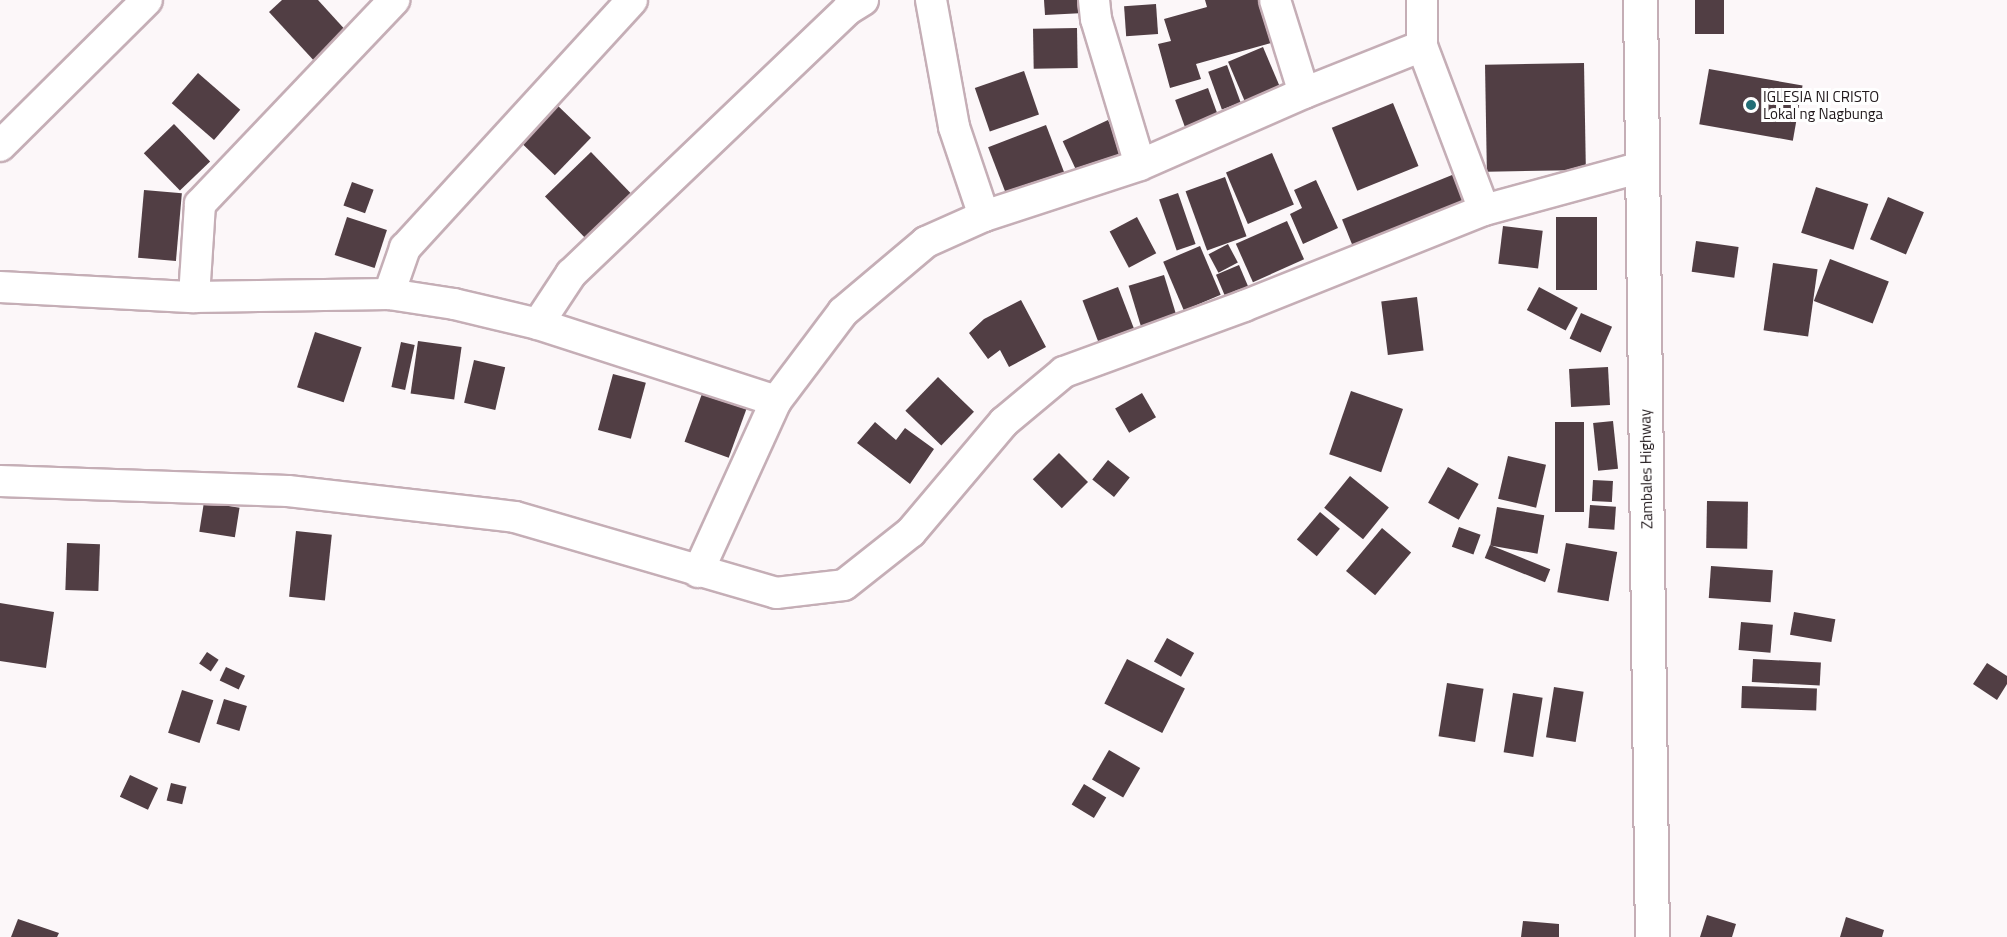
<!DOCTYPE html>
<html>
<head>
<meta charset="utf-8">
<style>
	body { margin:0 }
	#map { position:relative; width:2007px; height:937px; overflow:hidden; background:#fcf7f9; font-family:"Titillium Web",sans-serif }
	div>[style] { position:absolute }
	.building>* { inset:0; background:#513e44; transform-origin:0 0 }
	.roads { filter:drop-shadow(2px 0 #c5aeb6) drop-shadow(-2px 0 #c5aeb6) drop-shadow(0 2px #c5aeb6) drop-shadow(0 -2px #c5aeb6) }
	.street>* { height:30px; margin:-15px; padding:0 15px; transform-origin:15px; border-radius:15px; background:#fff }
	.primary>* { height:33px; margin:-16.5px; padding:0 16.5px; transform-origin:16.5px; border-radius:16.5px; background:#fff }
	.dots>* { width:16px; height:16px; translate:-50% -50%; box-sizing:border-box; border:3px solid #fff; border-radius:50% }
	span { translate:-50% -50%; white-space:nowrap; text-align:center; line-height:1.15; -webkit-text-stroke:6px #fff; paint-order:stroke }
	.poi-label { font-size:15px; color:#20181b }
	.left { translate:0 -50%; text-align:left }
	.street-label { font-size:15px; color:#20181b }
</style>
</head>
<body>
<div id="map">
	<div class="building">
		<div style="clip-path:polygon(282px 0,318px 0,349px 34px,317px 64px,269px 12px)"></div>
		<div style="clip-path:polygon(1044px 0,1083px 0,1084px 13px,1045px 15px)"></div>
		<div style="clip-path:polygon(1205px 0,1258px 0,1271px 43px,1196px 64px,1201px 79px,1170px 88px,1158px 44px,1171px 41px,1164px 19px,1207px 7px)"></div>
		<div style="left:1695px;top:0;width:29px;height:34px"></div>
		<div style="left:1156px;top:4px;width:30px;height:32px;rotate:86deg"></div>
		<div style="left:1077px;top:28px;width:40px;height:44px;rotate:89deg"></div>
		<div style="left:1263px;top:47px;width:47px;height:38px;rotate:67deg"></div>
		<div style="left:1584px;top:63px;width:107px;height:99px;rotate:89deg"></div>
		<div style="left:1227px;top:65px;width:40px;height:20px;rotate:70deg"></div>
		<div style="left:1709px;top:69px;width:95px;height:56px;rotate:10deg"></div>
		<div style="left:1024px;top:71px;width:46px;height:52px;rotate:71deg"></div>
		<div style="left:198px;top:73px;width:56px;height:40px;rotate:41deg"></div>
		<div style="left:1208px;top:88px;width:37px;height:35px;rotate:70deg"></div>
		<div style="left:555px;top:103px;width:50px;height:52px;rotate:44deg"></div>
		<div style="left:1393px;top:103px;width:68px;height:66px;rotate:68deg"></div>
		<div style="left:1108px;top:120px;width:40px;height:50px;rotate:65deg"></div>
		<div style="left:174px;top:124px;width:52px;height:42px;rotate:46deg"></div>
		<div style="left:1046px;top:125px;width:56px;height:62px;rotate:69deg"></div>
		<div style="left:591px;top:152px;width:60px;height:64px;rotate:46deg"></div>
		<div style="left:1272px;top:153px;width:56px;height:50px;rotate:67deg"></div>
		<div style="left:1457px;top:173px;width:35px;height:124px;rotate:68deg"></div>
		<div style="left:1225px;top:177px;width:63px;height:42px;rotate:70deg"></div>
		<div style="clip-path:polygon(1316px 180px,1338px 228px,1303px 244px,1290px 214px,1302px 208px,1294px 190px)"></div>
		<div style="left:352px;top:182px;width:23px;height:25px;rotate:20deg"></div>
		<div style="left:1816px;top:187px;width:55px;height:48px;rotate:18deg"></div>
		<div style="left:144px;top:190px;width:38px;height:68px;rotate:5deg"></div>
		<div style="left:1178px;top:193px;width:54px;height:20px;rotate:71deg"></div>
		<div style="left:1888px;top:197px;width:39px;height:46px;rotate:23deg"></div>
		<div style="left:347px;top:217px;width:42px;height:40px;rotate:18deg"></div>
		<div style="left:1137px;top:217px;width:41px;height:31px;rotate:62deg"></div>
		<div style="left:1556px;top:217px;width:41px;height:73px"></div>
		<div style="left:1287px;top:221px;width:42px;height:56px;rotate:66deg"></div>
		<div style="left:1503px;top:226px;width:40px;height:38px;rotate:7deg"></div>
		<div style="left:1696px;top:241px;width:43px;height:31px;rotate:8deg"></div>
		<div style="left:1228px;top:244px;width:21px;height:22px;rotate:62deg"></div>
		<div style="left:1200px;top:246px;width:53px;height:40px;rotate:67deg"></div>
		<div style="left:1830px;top:259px;width:63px;height:45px;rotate:21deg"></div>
		<div style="left:1773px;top:263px;width:45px;height:68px;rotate:8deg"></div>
		<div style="left:1239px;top:265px;width:30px;height:25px;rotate:67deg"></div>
		<div style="left:1164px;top:275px;width:44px;height:37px;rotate:73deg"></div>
		<div style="left:1118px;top:287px;width:45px;height:38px;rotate:69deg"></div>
		<div style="left:1539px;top:287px;width:44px;height:26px;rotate:28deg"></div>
		<div style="left:1417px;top:297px;width:54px;height:36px;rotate:83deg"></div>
		<div style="clip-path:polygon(1021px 300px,1046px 347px,1009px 367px,1000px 350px,988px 359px,969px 333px,984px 319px)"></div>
		<div style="left:1581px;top:313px;width:34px;height:28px;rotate:24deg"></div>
		<div style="left:315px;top:332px;width:49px;height:58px;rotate:18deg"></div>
		<div style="left:418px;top:341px;width:44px;height:53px;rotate:8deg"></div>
		<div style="left:401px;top:342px;width:14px;height:46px;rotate:12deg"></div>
		<div style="left:474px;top:360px;width:32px;height:44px;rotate:13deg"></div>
		<div style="left:1608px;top:367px;width:38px;height:39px;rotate:87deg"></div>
		<div style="left:613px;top:374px;width:34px;height:58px;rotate:15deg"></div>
		<div style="left:938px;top:377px;width:50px;height:47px;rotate:44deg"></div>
		<div style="left:703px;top:391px;width:47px;height:54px;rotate:20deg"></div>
		<div style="left:1351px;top:391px;width:55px;height:67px;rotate:19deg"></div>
		<div style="left:1142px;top:393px;width:28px;height:31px;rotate:60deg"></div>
		<div style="left:1613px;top:421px;width:48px;height:20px;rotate:84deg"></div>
		<div style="clip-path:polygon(875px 422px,896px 440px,905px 428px,934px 449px,910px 484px,857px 443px)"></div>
		<div style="left:1555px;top:422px;width:29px;height:90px"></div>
		<div style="left:1059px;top:453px;width:41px;height:37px;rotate:45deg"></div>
		<div style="left:1508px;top:456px;width:39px;height:44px;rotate:13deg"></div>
		<div style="left:1108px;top:460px;width:28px;height:25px;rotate:39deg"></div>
		<div style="left:1448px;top:467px;width:35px;height:41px;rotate:29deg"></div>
		<div style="left:1350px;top:476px;width:50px;height:41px;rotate:39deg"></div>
		<div style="left:1593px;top:480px;width:20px;height:21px;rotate:3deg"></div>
		<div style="left:1707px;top:501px;width:41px;height:47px;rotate:1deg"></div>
		<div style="left:204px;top:502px;width:36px;height:30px;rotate:9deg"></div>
		<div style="left:1590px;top:505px;width:26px;height:23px;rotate:4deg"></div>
		<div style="left:1497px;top:507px;width:48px;height:39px;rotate:10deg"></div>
		<div style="left:1320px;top:512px;width:26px;height:36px;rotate:40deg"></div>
		<div style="left:1459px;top:527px;width:23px;height:21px;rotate:20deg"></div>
		<div style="left:1382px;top:528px;width:38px;height:56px;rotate:40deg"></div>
		<div style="left:296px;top:531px;width:36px;height:66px;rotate:6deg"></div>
		<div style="left:67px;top:543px;width:33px;height:47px;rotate:2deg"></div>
		<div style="left:1566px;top:543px;width:52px;height:50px;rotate:10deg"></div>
		<div style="left:1490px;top:545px;width:65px;height:14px;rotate:22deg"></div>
		<div style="left:1711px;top:566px;width:62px;height:32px;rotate:4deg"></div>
		<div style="clip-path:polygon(0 603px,54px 612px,46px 668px,0 661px)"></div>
		<div style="left:1794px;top:612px;width:42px;height:23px;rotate:10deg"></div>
		<div style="left:1741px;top:622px;width:32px;height:28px;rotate:5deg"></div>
		<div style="left:1167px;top:638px;width:31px;height:27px;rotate:29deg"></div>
		<div style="left:207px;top:652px;width:14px;height:14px;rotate:34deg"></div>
		<div style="left:1127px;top:659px;width:65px;height:50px;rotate:27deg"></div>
		<div style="left:1753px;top:659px;width:68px;height:23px;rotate:3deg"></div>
		<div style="clip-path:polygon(1987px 663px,2007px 676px,2007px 684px,1997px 700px,1973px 684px)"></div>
		<div style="left:226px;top:667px;width:21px;height:15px;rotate:25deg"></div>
		<div style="left:1447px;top:683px;width:37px;height:54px;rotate:9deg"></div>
		<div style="left:1742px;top:686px;width:75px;height:22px;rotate:2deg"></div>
		<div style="left:1554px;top:687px;width:30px;height:51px;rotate:9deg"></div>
		<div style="left:182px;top:690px;width:33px;height:45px;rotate:18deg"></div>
		<div style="left:1513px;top:693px;width:30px;height:60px;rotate:9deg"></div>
		<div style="left:224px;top:699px;width:24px;height:26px;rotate:17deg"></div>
		<div style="left:1109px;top:750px;width:36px;height:34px;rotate:30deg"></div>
		<div style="left:130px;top:775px;width:31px;height:24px;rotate:25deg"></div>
		<div style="left:171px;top:783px;width:16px;height:18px;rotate:14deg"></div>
		<div style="left:1084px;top:784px;width:26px;height:24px;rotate:31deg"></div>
		<div style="clip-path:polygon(1707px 915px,1736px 924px,1732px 937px,1700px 937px)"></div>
		<div style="clip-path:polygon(1846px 917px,1884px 930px,1882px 937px,1840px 937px)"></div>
		<div style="clip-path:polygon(18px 919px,59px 933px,57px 937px,11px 937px)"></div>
		<div style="clip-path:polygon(1523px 921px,1559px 924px,1559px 937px,1521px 937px)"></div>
	</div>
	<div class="roads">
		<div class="street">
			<div style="left:931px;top:0;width:129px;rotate:79.7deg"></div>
			<div style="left:954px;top:127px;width:94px;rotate:71.4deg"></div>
			<div style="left:1094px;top:0;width:19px;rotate:84deg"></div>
			<div style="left:1096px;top:19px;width:152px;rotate:73.2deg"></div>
			<div style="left:1275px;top:0;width:97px;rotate:72.7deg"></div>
			<div style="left:1422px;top:0;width:46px;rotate:90deg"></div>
			<div style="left:1422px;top:46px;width:175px;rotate:69.3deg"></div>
			<div style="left:0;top:146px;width:207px;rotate:-44.8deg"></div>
			<div style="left:0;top:287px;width:194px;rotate:3deg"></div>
			<div style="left:194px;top:297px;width:195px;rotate:-0.9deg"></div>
			<div style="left:389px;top:294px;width:66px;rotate:8.7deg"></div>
			<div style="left:454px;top:304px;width:86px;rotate:13.4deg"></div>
			<div style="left:538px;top:324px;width:250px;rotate:17.9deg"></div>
			<div style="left:389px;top:294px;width:49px;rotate:-70.8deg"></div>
			<div style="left:405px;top:248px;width:336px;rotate:-47.5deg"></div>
			<div style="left:194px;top:297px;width:93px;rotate:-86.3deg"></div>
			<div style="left:200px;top:204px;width:282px;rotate:-46.4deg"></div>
			<div style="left:538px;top:324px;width:60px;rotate:-56.6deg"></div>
			<div style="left:571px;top:274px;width:382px;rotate:-43.7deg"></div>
			<div style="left:847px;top:10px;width:19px;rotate:-32deg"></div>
			<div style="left:0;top:481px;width:288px;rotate:2deg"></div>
			<div style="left:288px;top:491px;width:228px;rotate:6.5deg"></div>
			<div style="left:515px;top:517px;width:272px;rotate:16.2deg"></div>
			<div style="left:776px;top:593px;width:68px;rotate:-6.7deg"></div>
			<div style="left:844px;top:585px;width:85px;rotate:-38.3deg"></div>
			<div style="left:911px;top:532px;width:144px;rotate:-49.8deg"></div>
			<div style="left:1004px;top:422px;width:78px;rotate:-39.8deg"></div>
			<div style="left:1064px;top:372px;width:192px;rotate:-20.1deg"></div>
			<div style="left:1244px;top:306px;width:258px;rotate:-21.8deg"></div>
			<div style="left:1484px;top:210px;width:164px;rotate:-15.2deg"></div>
			<div style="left:698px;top:572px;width:188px;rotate:-65.5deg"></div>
			<div style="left:776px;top:401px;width:111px;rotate:-53deg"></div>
			<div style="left:843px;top:312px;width:109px;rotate:-40.1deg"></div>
			<div style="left:926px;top:242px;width:64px;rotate:-24.1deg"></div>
			<div style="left:984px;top:216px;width:164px;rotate:-18.1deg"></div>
			<div style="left:1140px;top:165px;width:179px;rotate:-23.7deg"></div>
			<div style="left:1304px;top:93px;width:127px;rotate:-21.7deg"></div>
		</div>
		<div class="primary">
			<div style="left:1640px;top:0;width:937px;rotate:89.27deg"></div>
		</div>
	</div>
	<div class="dots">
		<div style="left:1751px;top:105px;background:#236e76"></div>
	</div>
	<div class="poi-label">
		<span class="left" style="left:1763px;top:105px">IGLESIA NI CRISTO<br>Lokal ng Nagbunga</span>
	</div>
	<div class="street-label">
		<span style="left:1646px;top:469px;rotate:-91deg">Zambales Highway</span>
	</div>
</div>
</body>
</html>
